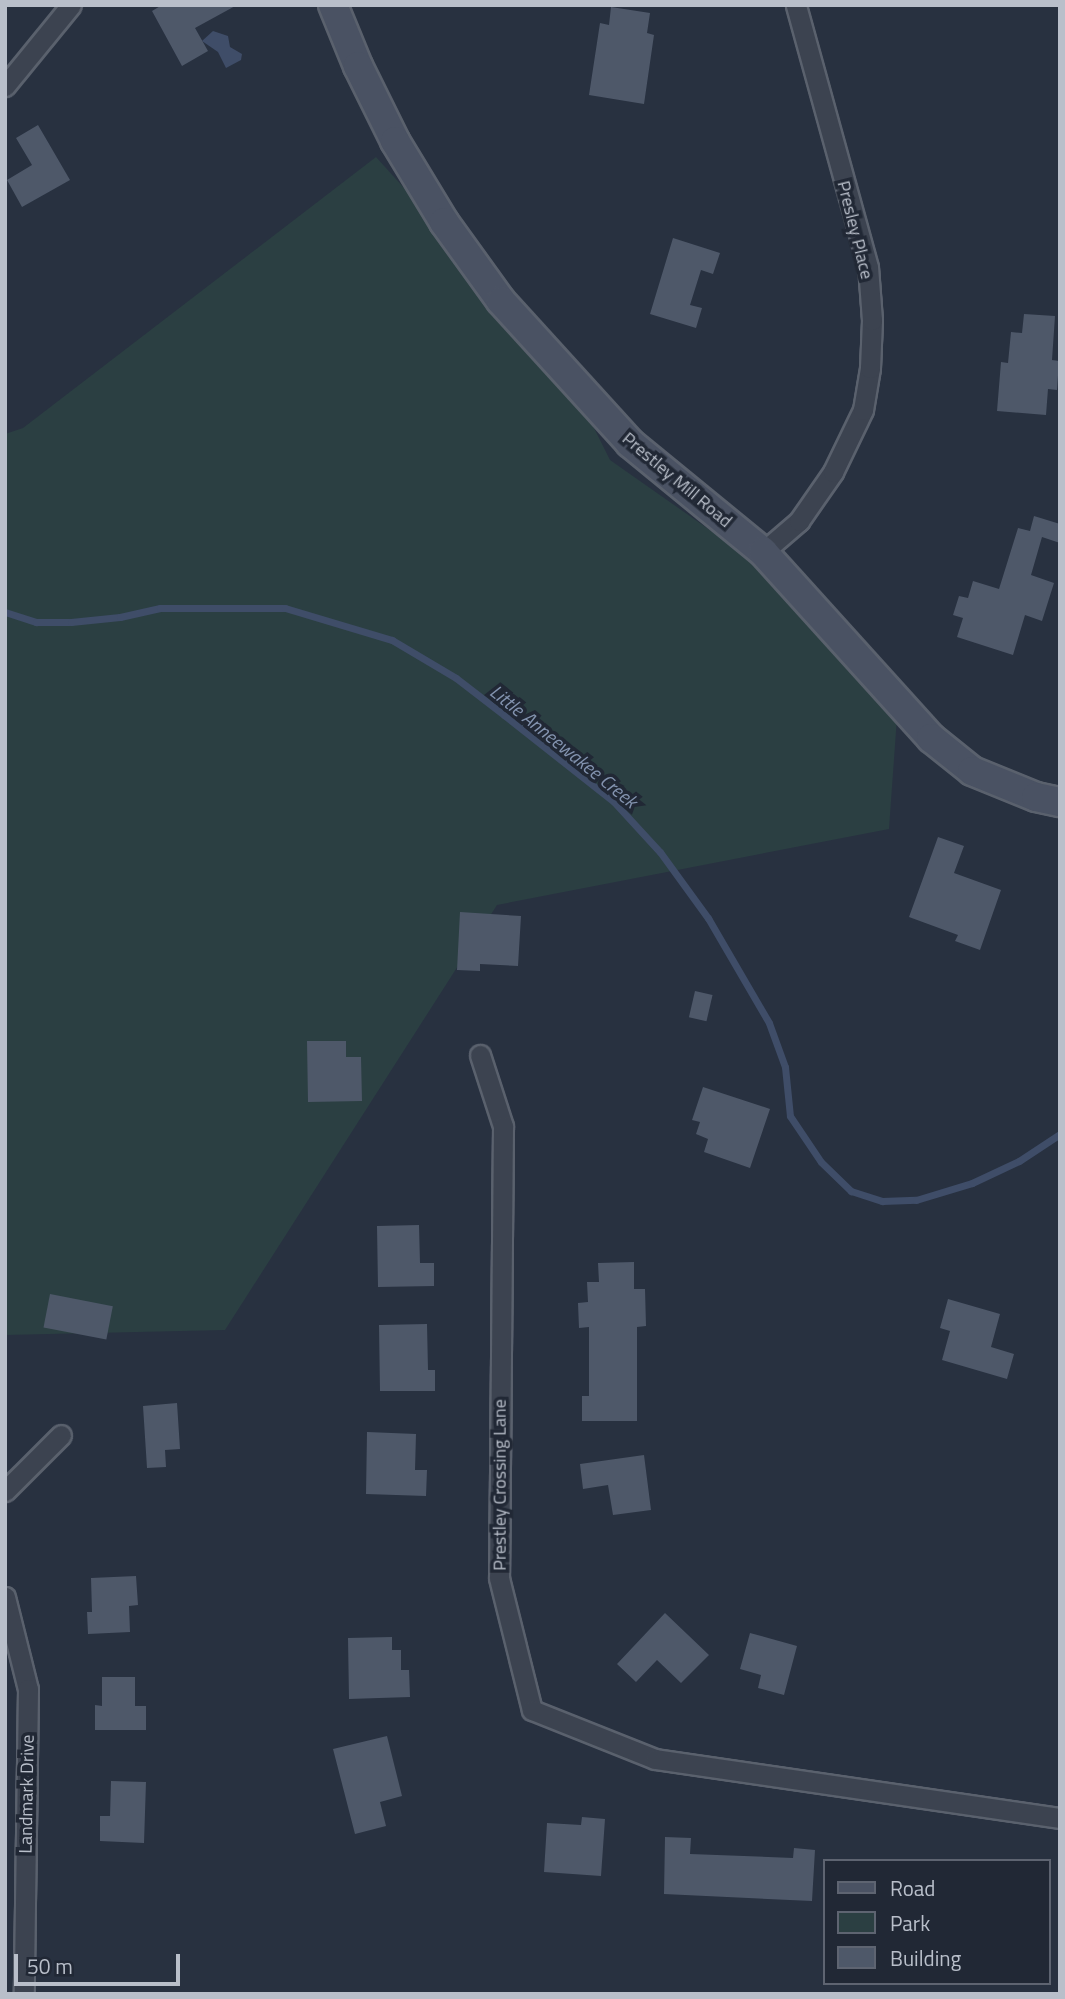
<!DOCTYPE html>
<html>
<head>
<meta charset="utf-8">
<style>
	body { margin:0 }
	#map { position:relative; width:1065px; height:1999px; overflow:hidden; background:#283140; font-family:"Titillium Web",sans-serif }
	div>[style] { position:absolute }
	.green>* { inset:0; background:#2b3f42 }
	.water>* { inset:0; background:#3f4d68 }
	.stream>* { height:7px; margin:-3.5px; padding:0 3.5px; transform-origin:3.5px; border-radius:3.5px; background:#3f4d68 }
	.building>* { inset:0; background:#4e5869; transform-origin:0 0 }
	.roads { filter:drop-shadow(2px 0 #5a616d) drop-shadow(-2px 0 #5a616d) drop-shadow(0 2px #5a616d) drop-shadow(0 -2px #5a616d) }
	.street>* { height:19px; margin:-9.5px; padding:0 9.5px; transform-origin:9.5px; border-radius:9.5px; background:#3c4350 }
	.secondary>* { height:28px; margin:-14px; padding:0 14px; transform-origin:14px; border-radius:14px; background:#4a5263 }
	span { translate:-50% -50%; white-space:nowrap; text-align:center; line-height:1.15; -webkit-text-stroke:7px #212835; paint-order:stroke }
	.street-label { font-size:18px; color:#b9bfca }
	.water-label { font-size:19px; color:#8393af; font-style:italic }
	.frame { position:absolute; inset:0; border:7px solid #b9bfca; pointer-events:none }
	.legend { position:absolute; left:823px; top:1859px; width:228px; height:126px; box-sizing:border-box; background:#212835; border:2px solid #5e6471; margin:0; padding:9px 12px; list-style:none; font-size:21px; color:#b9bfca }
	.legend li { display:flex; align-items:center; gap:14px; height:35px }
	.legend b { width:35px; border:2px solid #5e6471 }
	.scale { position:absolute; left:14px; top:1954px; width:166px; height:32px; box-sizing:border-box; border:4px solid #b9bfca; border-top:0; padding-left:9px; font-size:21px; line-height:24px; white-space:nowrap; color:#b9bfca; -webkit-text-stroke:5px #212835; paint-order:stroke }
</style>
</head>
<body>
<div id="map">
	<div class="green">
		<div style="clip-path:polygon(376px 157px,560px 360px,610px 460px,771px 573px,898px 703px,889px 829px,497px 905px,225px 1330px,5px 1335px,5px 434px,23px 428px)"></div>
	</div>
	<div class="water">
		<div style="clip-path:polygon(213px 31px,228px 36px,230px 47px,242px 54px,241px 60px,226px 68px,218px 52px,202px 41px)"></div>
	</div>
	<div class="stream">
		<div style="left:5px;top:612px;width:33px;rotate:18deg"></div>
		<div style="left:36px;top:622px;width:35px"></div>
		<div style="left:71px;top:622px;width:49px;rotate:-5.8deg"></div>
		<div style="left:120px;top:617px;width:41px;rotate:-12.7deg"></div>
		<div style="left:160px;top:608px;width:125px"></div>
		<div style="left:285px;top:608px;width:112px;rotate:16.7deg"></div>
		<div style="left:392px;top:640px;width:74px;rotate:30.7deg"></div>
		<div style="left:456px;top:678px;width:61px;rotate:37.6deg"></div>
		<div style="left:504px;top:715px;width:140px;rotate:38.3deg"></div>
		<div style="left:614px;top:802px;width:68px;rotate:47.4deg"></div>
		<div style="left:660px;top:852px;width:82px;rotate:54deg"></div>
		<div style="left:708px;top:918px;width:121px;rotate:59.8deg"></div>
		<div style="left:769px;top:1023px;width:47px;rotate:70deg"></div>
		<div style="left:785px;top:1067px;width:49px;rotate:84.2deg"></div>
		<div style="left:790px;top:1116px;width:55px;rotate:56deg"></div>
		<div style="left:821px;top:1162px;width:42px;rotate:44deg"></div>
		<div style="left:851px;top:1191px;width:33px;rotate:18deg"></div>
		<div style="left:882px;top:1201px;width:34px;rotate:-2deg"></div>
		<div style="left:916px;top:1200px;width:59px;rotate:-16.9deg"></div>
		<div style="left:972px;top:1183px;width:52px;rotate:-25.1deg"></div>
		<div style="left:1019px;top:1161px;width:49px;rotate:-33.4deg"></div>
	</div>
	<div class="building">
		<div style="clip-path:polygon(162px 5px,237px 5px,195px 28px,208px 51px,182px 66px,152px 11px)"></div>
		<div style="clip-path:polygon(611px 7px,650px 13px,647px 33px,654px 35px,644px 104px,589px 95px,600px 23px,609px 25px)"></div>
		<div style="clip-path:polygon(38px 125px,70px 180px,22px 207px,7px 180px,32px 165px,16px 138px)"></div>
		<div style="clip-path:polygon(673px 238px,720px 253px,713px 274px,701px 270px,690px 305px,702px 308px,696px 328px,650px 314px)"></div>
		<div style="clip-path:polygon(1024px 314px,1055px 316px,1052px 360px,1059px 361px,1057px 390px,1048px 389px,1046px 415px,997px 411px,1001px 362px,1008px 363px,1011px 332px,1022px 333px)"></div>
		<div style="clip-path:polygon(1034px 516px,1060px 524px,1060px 543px,1042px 537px,1031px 575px,1054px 583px,1042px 621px,1025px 615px,1013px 655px,957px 637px,963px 618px,953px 615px,959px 596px,968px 598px,973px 581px,999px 589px,1018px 528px,1030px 531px)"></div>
		<div style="clip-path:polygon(938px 837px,964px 846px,954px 873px,1001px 890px,980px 950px,955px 941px,958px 935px,909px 917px)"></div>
		<div style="clip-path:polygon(460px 912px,521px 916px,518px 966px,480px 964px,480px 971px,457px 970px)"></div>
		<div style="left:695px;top:991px;width:18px;height:27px;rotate:13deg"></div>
		<div style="clip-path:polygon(307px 1041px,346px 1041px,346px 1057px,361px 1057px,362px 1101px,308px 1102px)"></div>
		<div style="clip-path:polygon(703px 1087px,770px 1109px,750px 1168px,704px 1152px,708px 1139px,696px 1134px,700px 1122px,692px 1120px)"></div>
		<div style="clip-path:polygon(419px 1225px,420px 1263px,434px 1263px,434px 1286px,378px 1287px,377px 1226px)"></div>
		<div style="clip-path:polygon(634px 1262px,634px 1289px,645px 1289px,646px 1326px,637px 1327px,637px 1421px,582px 1421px,582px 1396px,589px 1396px,589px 1327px,579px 1328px,578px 1303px,588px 1302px,587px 1282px,599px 1282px,598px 1263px)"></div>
		<div style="left:50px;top:1294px;width:64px;height:34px;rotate:11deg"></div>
		<div style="clip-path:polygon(948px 1299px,1000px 1314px,991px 1347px,1014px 1354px,1007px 1379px,942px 1360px,950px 1331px,940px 1328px)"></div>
		<div style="clip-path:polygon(427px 1324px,428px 1370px,435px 1370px,435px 1391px,380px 1391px,379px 1325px)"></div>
		<div style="clip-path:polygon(177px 1403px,180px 1449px,165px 1450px,166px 1467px,147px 1468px,143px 1406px)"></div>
		<div style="clip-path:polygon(367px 1432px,416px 1434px,415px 1470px,427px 1470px,426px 1496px,366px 1494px)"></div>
		<div style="clip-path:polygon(644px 1455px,651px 1510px,613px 1515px,608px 1485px,583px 1489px,580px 1464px)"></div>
		<div style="clip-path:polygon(136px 1576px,138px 1605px,129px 1606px,130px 1632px,88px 1634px,87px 1612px,92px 1612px,91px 1578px)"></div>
		<div style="clip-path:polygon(665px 1613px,709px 1655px,681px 1683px,657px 1660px,636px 1682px,617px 1664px)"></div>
		<div style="clip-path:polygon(750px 1633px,797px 1646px,784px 1695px,758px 1688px,761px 1675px,740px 1669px)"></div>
		<div style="clip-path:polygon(392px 1637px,392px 1650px,401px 1650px,401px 1670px,409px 1670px,410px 1697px,349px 1699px,348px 1638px)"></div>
		<div style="clip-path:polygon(102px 1677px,135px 1677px,135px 1706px,146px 1706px,146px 1730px,95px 1730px,95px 1705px,102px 1706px)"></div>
		<div style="clip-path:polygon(387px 1736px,402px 1796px,380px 1802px,386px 1826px,355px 1834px,333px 1749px)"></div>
		<div style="clip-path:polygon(111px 1781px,146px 1782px,144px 1843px,100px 1841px,100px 1816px,110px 1816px)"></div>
		<div style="clip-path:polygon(582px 1817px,605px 1819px,601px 1876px,544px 1872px,547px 1823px,581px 1825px)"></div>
		<div style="clip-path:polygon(665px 1837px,691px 1838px,690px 1854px,793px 1858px,794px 1848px,815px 1850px,812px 1901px,664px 1894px)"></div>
	</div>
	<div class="roads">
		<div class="street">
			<div style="left:5px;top:86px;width:104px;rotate:-50.8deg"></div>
			<div style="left:763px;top:552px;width:48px;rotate:-40.7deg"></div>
			<div style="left:799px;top:521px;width:60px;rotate:-55.2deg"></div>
			<div style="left:833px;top:472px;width:69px;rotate:-64.2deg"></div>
			<div style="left:863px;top:410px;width:43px;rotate:-80.5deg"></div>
			<div style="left:870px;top:368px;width:48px;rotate:-87.6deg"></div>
			<div style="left:872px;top:320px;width:53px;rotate:-94.3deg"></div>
			<div style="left:868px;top:267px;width:272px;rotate:-105.4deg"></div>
			<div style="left:480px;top:1055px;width:75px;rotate:72.1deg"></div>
			<div style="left:503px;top:1126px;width:452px;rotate:90.5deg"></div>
			<div style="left:499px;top:1578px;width:136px;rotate:76deg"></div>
			<div style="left:532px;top:1710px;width:132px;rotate:21.7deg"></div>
			<div style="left:655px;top:1759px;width:409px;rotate:8.3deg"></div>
			<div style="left:5px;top:1491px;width:79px;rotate:-45deg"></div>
			<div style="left:5px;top:1597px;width:95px;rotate:76deg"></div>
			<div style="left:28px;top:1689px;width:305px;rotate:90.8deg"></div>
		</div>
		<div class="secondary">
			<div style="left:333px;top:5px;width:66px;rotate:67.7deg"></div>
			<div style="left:358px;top:66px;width:84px;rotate:63.7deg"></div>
			<div style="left:395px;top:141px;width:95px;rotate:58.8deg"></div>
			<div style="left:444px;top:222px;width:97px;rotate:54.2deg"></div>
			<div style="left:501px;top:301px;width:192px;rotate:47.7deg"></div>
			<div style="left:630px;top:443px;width:172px;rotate:39.3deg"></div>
			<div style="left:763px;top:552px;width:251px;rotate:47.9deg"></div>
			<div style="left:931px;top:738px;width:53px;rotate:38.8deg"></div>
			<div style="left:972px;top:771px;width:69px;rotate:22.1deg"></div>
			<div style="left:1036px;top:797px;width:25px;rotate:12deg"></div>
		</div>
	</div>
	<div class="street-label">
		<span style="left:855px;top:230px;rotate:76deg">Presley Place</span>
		<span style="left:677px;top:480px;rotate:40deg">Prestley Mill Road</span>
		<span style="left:500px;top:1485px;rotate:-90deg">Prestley Crossing Lane</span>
		<span style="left:27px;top:1794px;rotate:-89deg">Landmark Drive</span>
	</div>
	<div class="water-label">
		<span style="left:564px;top:746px;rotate:39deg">Little Anneewakee Creek</span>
	</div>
	<div class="frame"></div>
	<ul class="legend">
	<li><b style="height:9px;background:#4a5263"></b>Road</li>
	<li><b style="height:19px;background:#2b3f42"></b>Park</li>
	<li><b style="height:19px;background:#4e5869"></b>Building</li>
	</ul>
	<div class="scale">50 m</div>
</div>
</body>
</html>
